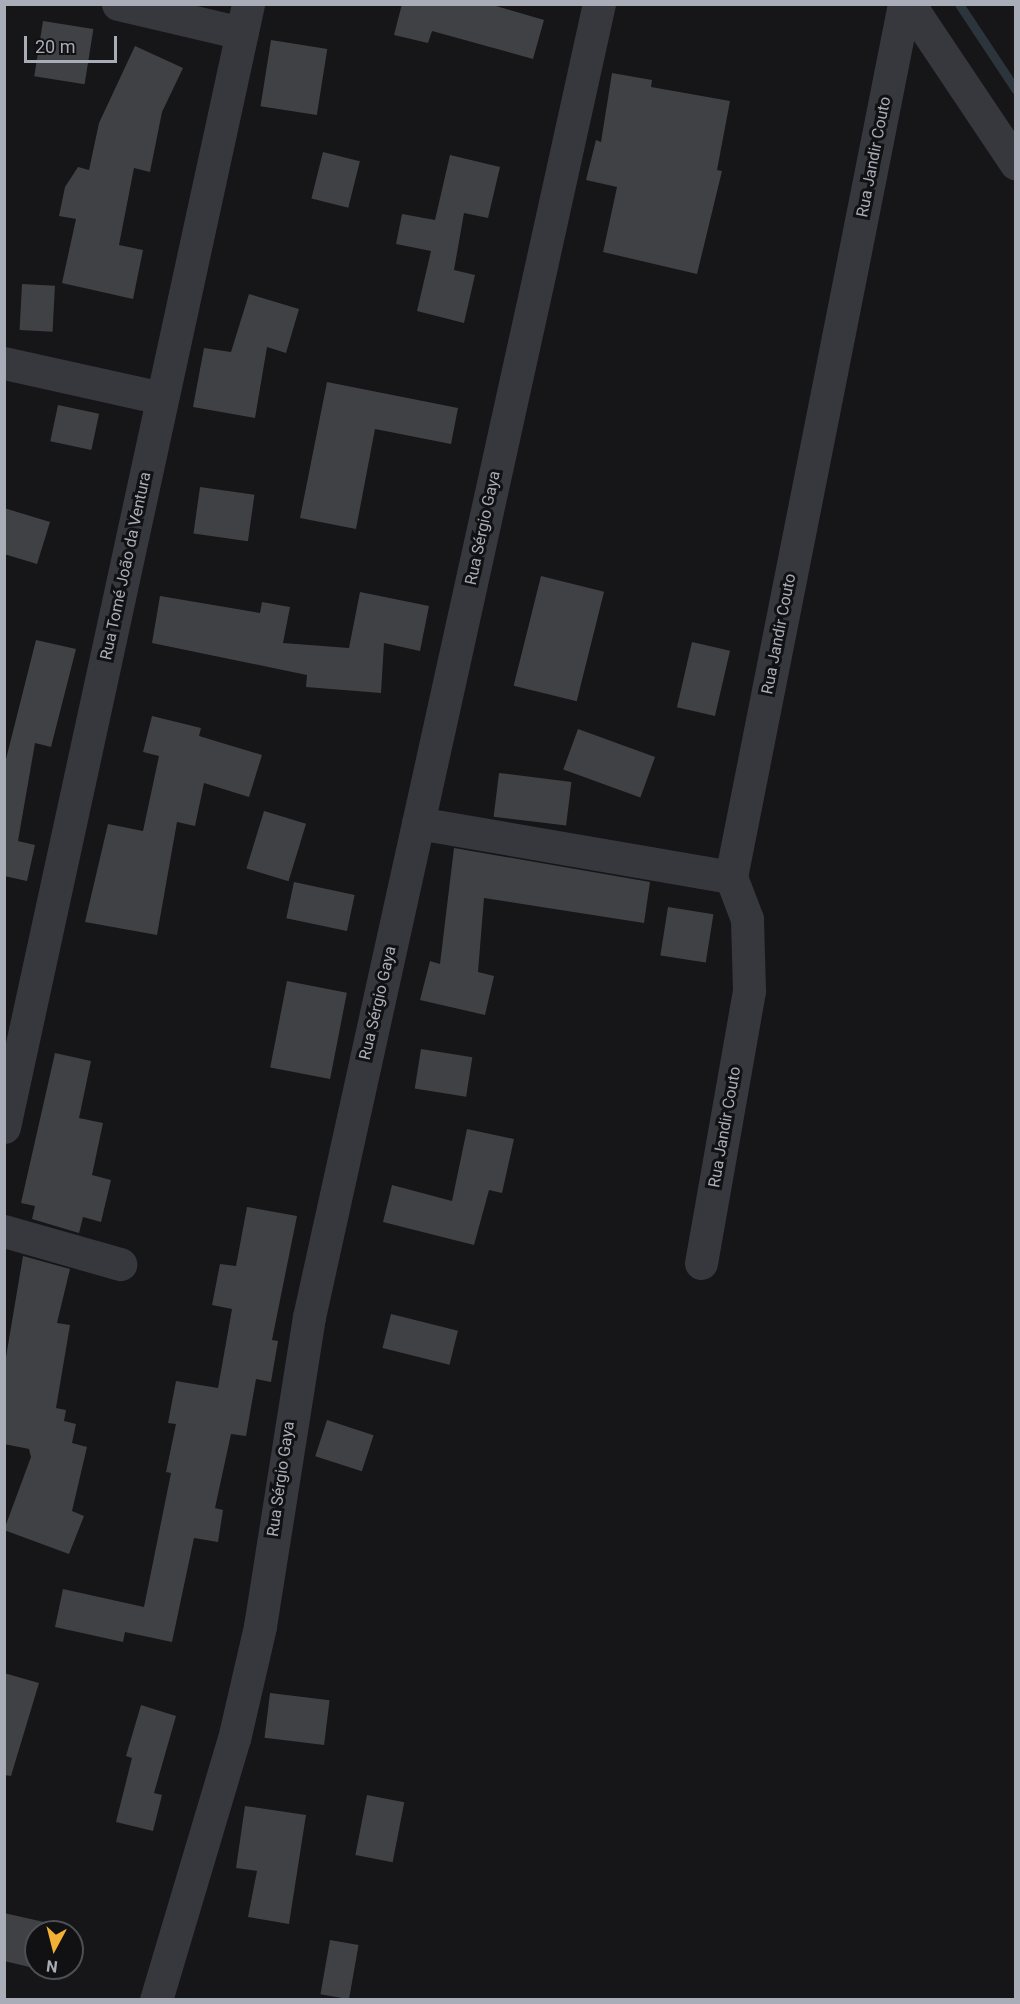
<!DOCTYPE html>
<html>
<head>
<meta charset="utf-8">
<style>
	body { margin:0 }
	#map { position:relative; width:1020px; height:2004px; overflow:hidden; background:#161618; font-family:Roboto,sans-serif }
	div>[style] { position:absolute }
	.stream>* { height:9px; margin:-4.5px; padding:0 4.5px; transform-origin:4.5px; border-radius:4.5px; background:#2c353c }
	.building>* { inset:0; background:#404145; transform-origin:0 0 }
	.minor>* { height:33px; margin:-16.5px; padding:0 16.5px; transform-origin:16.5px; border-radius:16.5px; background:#37383d }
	span { translate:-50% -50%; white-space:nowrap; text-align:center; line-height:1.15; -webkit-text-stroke:6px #111113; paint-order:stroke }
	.street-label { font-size:16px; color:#a8adb8 }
	.frame { position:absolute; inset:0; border:6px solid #a8adb8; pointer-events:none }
	.north { position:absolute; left:24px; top:1920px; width:60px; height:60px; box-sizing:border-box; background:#111113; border:2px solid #4d4f55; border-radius:50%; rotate:187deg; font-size:16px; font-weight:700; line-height:24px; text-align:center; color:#a8adb8 }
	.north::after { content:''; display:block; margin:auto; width:21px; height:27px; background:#f2b134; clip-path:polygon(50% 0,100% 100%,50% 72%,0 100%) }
	.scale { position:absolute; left:24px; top:36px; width:93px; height:27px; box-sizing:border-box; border:3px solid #a8adb8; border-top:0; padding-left:8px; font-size:18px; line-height:21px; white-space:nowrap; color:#a8adb8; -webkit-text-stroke:4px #111113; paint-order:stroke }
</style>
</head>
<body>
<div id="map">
	<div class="stream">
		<div style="left:959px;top:4px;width:103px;rotate:56.5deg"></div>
	</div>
	<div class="building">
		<div style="clip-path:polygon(402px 4px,489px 4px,544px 20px,533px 59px,432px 31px,428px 43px,394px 35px)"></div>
		<div style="left:43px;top:21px;width:51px;height:56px;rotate:9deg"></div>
		<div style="left:271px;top:40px;width:57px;height:67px;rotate:9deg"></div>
		<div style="clip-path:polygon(135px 46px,183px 68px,162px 112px,150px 172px,134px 168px,119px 245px,143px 250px,133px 299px,62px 283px,76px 219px,59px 216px,65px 187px,78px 167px,89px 170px,99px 123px)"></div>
		<div style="clip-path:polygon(612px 73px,652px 80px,651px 87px,730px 101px,717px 170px,722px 171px,697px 274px,603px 252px,617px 187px,586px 180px,596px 140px,601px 142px)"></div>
		<div style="left:323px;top:152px;width:38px;height:48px;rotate:14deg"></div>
		<div style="clip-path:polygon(450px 155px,500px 167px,488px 218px,464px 213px,454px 270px,475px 275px,464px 323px,417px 311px,431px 251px,396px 244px,402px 214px,435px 220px)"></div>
		<div style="left:22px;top:284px;width:33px;height:46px;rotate:3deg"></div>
		<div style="clip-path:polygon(249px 294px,299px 309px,286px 353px,267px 347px,255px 418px,193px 407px,204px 348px,231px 352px)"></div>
		<div style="clip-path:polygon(327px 382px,458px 408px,451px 444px,375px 429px,356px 529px,300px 518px)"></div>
		<div style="left:58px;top:405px;width:42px;height:37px;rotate:12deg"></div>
		<div style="left:200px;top:487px;width:55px;height:47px;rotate:8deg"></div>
		<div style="clip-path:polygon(4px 508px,50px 522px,37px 564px,4px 554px)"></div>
		<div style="left:541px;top:576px;width:65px;height:113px;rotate:14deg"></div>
		<div style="clip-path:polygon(360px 592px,429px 606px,420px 651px,384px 643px,381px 693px,306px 687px,307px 675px,152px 643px,160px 596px,260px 613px,262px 602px,290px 607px,283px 643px,349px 648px)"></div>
		<div style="clip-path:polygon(36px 640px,76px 649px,51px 747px,35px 743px,18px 841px,35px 845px,27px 881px,4px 876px,4px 767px)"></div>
		<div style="left:692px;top:642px;width:39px;height:67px;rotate:13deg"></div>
		<div style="clip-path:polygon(152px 716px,201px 728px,199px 736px,262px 755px,249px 797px,204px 783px,195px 826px,177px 822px,157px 935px,85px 922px,108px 824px,143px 831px,159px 756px,143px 752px)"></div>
		<div style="left:578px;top:729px;width:82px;height:43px;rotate:20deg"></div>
		<div style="left:499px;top:773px;width:73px;height:44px;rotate:7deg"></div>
		<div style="left:264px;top:811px;width:44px;height:60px;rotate:17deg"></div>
		<div style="clip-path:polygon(454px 848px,650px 882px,644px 923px,484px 898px,478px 972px,494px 976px,485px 1015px,420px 1000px,430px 961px,440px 964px)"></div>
		<div style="left:294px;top:882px;width:62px;height:37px;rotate:12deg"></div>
		<div style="left:668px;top:907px;width:46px;height:49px;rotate:9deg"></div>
		<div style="left:287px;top:981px;width:61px;height:88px;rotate:11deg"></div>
		<div style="left:421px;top:1049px;width:52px;height:40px;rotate:9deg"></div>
		<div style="clip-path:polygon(55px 1053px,91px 1061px,79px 1118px,103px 1123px,92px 1175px,111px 1180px,101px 1222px,83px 1217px,79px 1233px,32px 1219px,35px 1206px,21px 1203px)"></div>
		<div style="clip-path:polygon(467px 1129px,514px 1139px,502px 1193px,489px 1190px,474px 1245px,383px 1222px,392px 1185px,452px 1201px)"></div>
		<div style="clip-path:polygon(247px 1207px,297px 1216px,272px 1340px,278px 1341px,271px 1382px,256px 1379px,246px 1436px,231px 1434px,215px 1508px,223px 1510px,218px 1542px,194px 1538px,172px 1642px,125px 1632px,123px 1642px,55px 1627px,63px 1589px,144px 1607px,171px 1473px,166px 1472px,176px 1424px,168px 1423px,176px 1381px,218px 1388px,232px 1309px,212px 1305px,220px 1264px,236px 1266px)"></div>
		<div style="clip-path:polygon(23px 1256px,70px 1269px,57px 1323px,70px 1325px,56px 1408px,66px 1410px,64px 1421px,76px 1424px,72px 1443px,87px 1447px,72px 1511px,84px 1516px,69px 1554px,4px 1530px,31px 1457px,29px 1449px,4px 1444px,4px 1369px)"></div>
		<div style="left:391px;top:1314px;width:69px;height:35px;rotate:14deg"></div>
		<div style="left:327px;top:1420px;width:49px;height:38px;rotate:18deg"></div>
		<div style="clip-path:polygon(4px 1673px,39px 1683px,11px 1776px,4px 1775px)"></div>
		<div style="left:270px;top:1693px;width:60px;height:45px;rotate:7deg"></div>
		<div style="clip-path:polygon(141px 1705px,176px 1716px,154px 1793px,162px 1795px,153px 1831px,116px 1822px,132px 1758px,126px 1756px)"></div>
		<div style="left:367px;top:1795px;width:38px;height:61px;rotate:11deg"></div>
		<div style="clip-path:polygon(245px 1806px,306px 1815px,289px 1924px,248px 1917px,257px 1871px,236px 1868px)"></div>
		<div style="clip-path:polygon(4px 1913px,75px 1929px,72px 1943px,72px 1932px,36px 1932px,36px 1968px,66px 1968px,64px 1975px,4px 1961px)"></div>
		<div style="left:330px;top:1940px;width:29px;height:55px;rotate:10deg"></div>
	</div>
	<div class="minor">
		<div style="left:118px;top:4px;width:127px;rotate:13.2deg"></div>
		<div style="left:909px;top:4px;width:192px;rotate:56.2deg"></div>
		<div style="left:4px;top:363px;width:162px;rotate:12.5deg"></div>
		<div style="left:418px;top:823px;width:318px;rotate:9.8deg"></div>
		<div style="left:4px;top:1127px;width:1149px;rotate:-77.74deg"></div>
		<div style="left:4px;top:1231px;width:121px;rotate:15.9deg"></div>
		<div style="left:701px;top:1263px;width:276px;rotate:-80deg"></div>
		<div style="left:749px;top:991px;width:72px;rotate:-91.6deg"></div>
		<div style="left:747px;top:919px;width:45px;rotate:-110.9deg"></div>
		<div style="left:731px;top:877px;width:890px;rotate:-78.79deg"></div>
		<div style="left:156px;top:2000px;width:272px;rotate:-73.4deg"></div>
		<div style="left:234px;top:1739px;width:116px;rotate:-77deg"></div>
		<div style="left:260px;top:1626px;width:313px;rotate:-81deg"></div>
		<div style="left:309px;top:1317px;width:1345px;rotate:-77.55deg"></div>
	</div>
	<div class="street-label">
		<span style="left:874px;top:157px;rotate:-79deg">Rua Jandir Couto</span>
		<span style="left:483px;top:528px;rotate:-78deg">Rua Sérgio Gaya</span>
		<span style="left:126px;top:566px;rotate:-78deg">Rua Tomé João da Ventura</span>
		<span style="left:779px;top:634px;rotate:-79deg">Rua Jandir Couto</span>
		<span style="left:378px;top:1003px;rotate:-77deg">Rua Sérgio Gaya</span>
		<span style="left:725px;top:1127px;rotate:-80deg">Rua Jandir Couto</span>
		<span style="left:281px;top:1479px;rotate:-82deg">Rua Sérgio Gaya</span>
	</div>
	<div class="frame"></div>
	<div class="north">N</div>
	<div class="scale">20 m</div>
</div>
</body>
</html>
